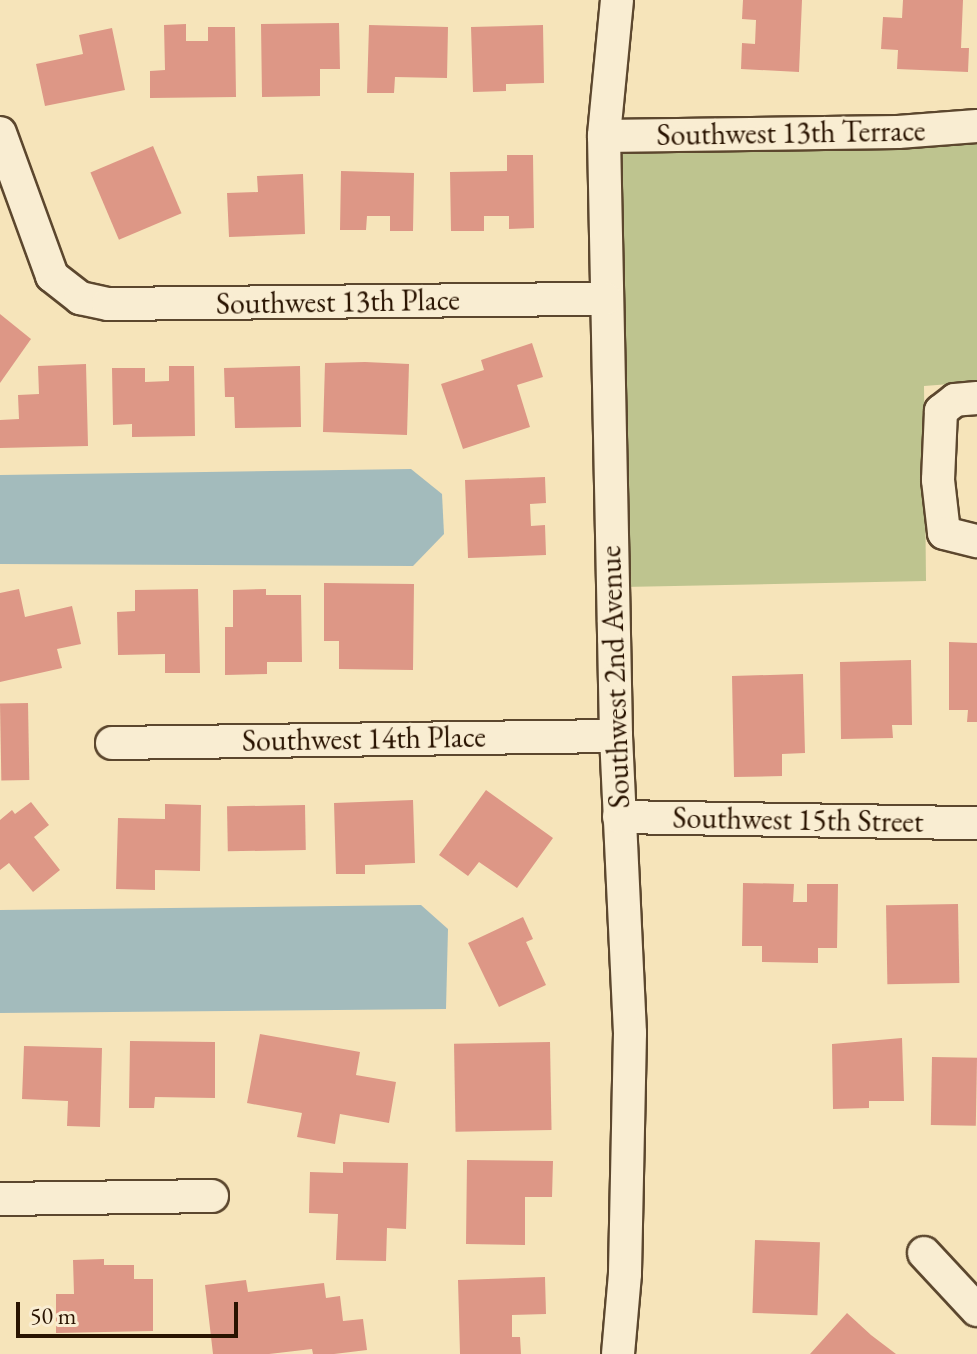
<!DOCTYPE html>
<html>
<head>
<meta charset="utf-8">
<style>
	body { margin:0 }
	#map { position:relative; width:977px; height:1354px; overflow:hidden; background:#f6e4ba; font-family:"EB Garamond",serif }
	div>[style] { position:absolute }
	.green>* { inset:0; background:#bec48f }
	.water>* { inset:0; background:#a3bbbc }
	.building>* { inset:0; background:#dd9786; transform-origin:0 0 }
	.roads { filter:drop-shadow(2px 0 #5c472e) drop-shadow(-2px 0 #5c472e) drop-shadow(0 2px #5c472e) drop-shadow(0 -2px #5c472e) }
	.minor>* { height:32px; margin:-16px; padding:0 16px; transform-origin:16px; border-radius:16px; background:#f9edd2 }
	span { translate:-50% -50%; white-space:nowrap; text-align:center; line-height:1.15; -webkit-text-stroke:6px #f9edd2; paint-order:stroke }
	.street-label { font-size:30px; color:#291300 }
	.scale { position:absolute; left:16px; top:1302px; width:222px; height:36px; box-sizing:border-box; border:4px solid #291300; border-top:0; padding-left:10px; font-size:24px; line-height:28px; white-space:nowrap; color:#291300; -webkit-text-stroke:6px #f9edd2; paint-order:stroke }
</style>
</head>
<body>
<div id="map">
	<div class="green">
		<div style="clip-path:polygon(977px 140px,977px 382px,924px 386px,926px 581px,623px 587px,616px 146px)"></div>
	</div>
	<div class="water">
		<div style="clip-path:polygon(411px 469px,442px 494px,444px 534px,413px 566px,0 564px,0 475px)"></div>
		<div style="clip-path:polygon(421px 905px,448px 929px,446px 1009px,0 1013px,0 910px)"></div>
	</div>
	<div class="building">
		<div style="clip-path:polygon(743px 0,802px 0,799px 72px,741px 69px,742px 43px,755px 44px,756px 20px,742px 19px)"></div>
		<div style="clip-path:polygon(903px 0,963px 0,961px 48px,969px 48px,968px 72px,897px 69px,898px 50px,881px 49px,883px 17px,902px 18px)"></div>
		<div style="clip-path:polygon(339px 23px,340px 69px,320px 69px,320px 96px,262px 97px,261px 24px)"></div>
		<div style="clip-path:polygon(186px 24px,186px 41px,208px 41px,208px 27px,235px 27px,236px 97px,150px 98px,150px 71px,165px 70px,164px 25px)"></div>
		<div style="clip-path:polygon(369px 25px,448px 27px,447px 78px,395px 77px,394px 93px,367px 93px)"></div>
		<div style="clip-path:polygon(543px 25px,544px 83px,506px 84px,506px 91px,473px 92px,471px 27px)"></div>
		<div style="clip-path:polygon(112px 28px,125px 90px,45px 106px,36px 64px,83px 54px,79px 35px)"></div>
		<div style="left:153px;top:146px;width:73px;height:68px;rotate:67deg"></div>
		<div style="clip-path:polygon(507px 155px,533px 155px,534px 228px,509px 229px,509px 216px,484px 216px,484px 231px,451px 231px,450px 172px,507px 171px)"></div>
		<div style="clip-path:polygon(341px 171px,414px 173px,413px 231px,390px 231px,390px 216px,367px 216px,366px 230px,340px 230px)"></div>
		<div style="clip-path:polygon(303px 174px,305px 234px,229px 237px,227px 193px,258px 192px,257px 176px)"></div>
		<div style="clip-path:polygon(0 314px,31px 339px,0 383px)"></div>
		<div style="clip-path:polygon(532px 343px,543px 377px,517px 385px,530px 427px,463px 449px,441px 384px,484px 370px,481px 360px)"></div>
		<div style="clip-path:polygon(365px 362px,409px 364px,407px 435px,323px 432px,325px 363px)"></div>
		<div style="clip-path:polygon(86px 364px,88px 446px,0 448px,0 420px,19px 419px,18px 395px,39px 394px,38px 366px)"></div>
		<div style="clip-path:polygon(169px 366px,194px 366px,195px 436px,132px 437px,132px 424px,113px 425px,112px 368px,145px 368px,145px 382px,169px 381px)"></div>
		<div style="clip-path:polygon(300px 366px,301px 427px,235px 428px,234px 397px,225px 397px,224px 368px)"></div>
		<div style="clip-path:polygon(545px 477px,546px 503px,530px 504px,531px 526px,545px 525px,546px 555px,468px 558px,465px 480px)"></div>
		<div style="clip-path:polygon(324px 583px,414px 584px,413px 670px,339px 669px,339px 641px,324px 641px)"></div>
		<div style="clip-path:polygon(19px 589px,25px 617px,72px 606px,81px 644px,57px 649px,62px 668px,0 682px,0 593px)"></div>
		<div style="clip-path:polygon(198px 589px,200px 673px,165px 673px,165px 654px,118px 655px,117px 612px,135px 611px,135px 590px)"></div>
		<div style="clip-path:polygon(266px 589px,266px 595px,301px 595px,302px 662px,267px 662px,267px 674px,225px 675px,225px 627px,233px 627px,233px 590px)"></div>
		<div style="clip-path:polygon(949px 642px,977px 643px,977px 722px,967px 722px,968px 710px,949px 710px)"></div>
		<div style="clip-path:polygon(911px 660px,912px 725px,892px 725px,893px 738px,841px 739px,840px 662px)"></div>
		<div style="clip-path:polygon(803px 674px,805px 753px,782px 754px,782px 776px,734px 777px,732px 676px)"></div>
		<div style="left:28px;top:703px;width:77px;height:28px;rotate:89deg"></div>
		<div style="clip-path:polygon(486px 790px,553px 838px,517px 888px,479px 862px,468px 876px,439px 855px)"></div>
		<div style="clip-path:polygon(413px 800px,415px 863px,365px 865px,365px 874px,336px 874px,334px 803px)"></div>
		<div style="clip-path:polygon(31px 802px,49px 825px,34px 837px,60px 870px,33px 892px,9px 863px,0 870px,0 820px,12px 810px,15px 814px)"></div>
		<div style="clip-path:polygon(165px 804px,201px 805px,200px 871px,155px 870px,155px 890px,116px 889px,118px 818px,165px 819px)"></div>
		<div style="left:305px;top:805px;width:45px;height:78px;rotate:89deg"></div>
		<div style="clip-path:polygon(743px 883px,794px 884px,793px 902px,807px 902px,807px 884px,838px 884px,837px 948px,818px 948px,818px 963px,762px 962px,762px 946px,742px 946px)"></div>
		<div style="left:958px;top:904px;width:79px;height:72px;rotate:89deg"></div>
		<div style="clip-path:polygon(523px 917px,533px 939px,526px 942px,546px 985px,499px 1007px,468px 943px)"></div>
		<div style="clip-path:polygon(260px 1034px,360px 1052px,356px 1075px,396px 1082px,389px 1123px,340px 1114px,335px 1144px,297px 1137px,302px 1113px,247px 1103px)"></div>
		<div style="clip-path:polygon(902px 1038px,904px 1101px,869px 1101px,869px 1108px,833px 1109px,832px 1044px)"></div>
		<div style="clip-path:polygon(130px 1041px,215px 1042px,215px 1098px,155px 1097px,154px 1108px,129px 1108px)"></div>
		<div style="left:550px;top:1042px;width:88px;height:96px;rotate:89deg"></div>
		<div style="clip-path:polygon(24px 1046px,102px 1048px,100px 1127px,67px 1126px,68px 1101px,22px 1099px)"></div>
		<div style="left:932px;top:1057px;width:45px;height:68px;rotate:1deg"></div>
		<div style="clip-path:polygon(467px 1160px,553px 1161px,552px 1197px,525px 1197px,525px 1245px,466px 1244px)"></div>
		<div style="clip-path:polygon(343px 1162px,408px 1163px,406px 1229px,387px 1228px,386px 1261px,336px 1260px,338px 1214px,309px 1213px,310px 1172px,343px 1173px)"></div>
		<div style="left:755px;top:1240px;width:65px;height:73px;rotate:2deg"></div>
		<div style="clip-path:polygon(104px 1259px,104px 1265px,134px 1265px,134px 1279px,153px 1279px,153px 1331px,56px 1333px,56px 1294px,74px 1294px,73px 1260px)"></div>
		<div style="clip-path:polygon(545px 1277px,546px 1314px,512px 1315px,512px 1337px,520px 1337px,521px 1354px,460px 1354px,458px 1280px)"></div>
		<div style="clip-path:polygon(246px 1280px,248px 1292px,324px 1283px,326px 1298px,340px 1296px,343px 1321px,363px 1319px,367px 1350px,334px 1354px,313px 1354px,312px 1349px,269px 1354px,213px 1354px,205px 1285px)"></div>
		<div style="clip-path:polygon(847px 1313px,871px 1335px,896px 1354px,810px 1354px)"></div>
	</div>
	<div class="roads">
		<div class="minor">
			<div style="left:617px;top:0;width:137px;rotate:95.5deg"></div>
			<div style="left:604px;top:136px;width:600px;rotate:88.85deg"></div>
			<div style="left:616px;top:736px;width:297px;rotate:87.3deg"></div>
			<div style="left:630px;top:1033px;width:241px;rotate:91.2deg"></div>
			<div style="left:625px;top:1274px;width:80px;rotate:95deg"></div>
			<div style="left:0;top:133px;width:152px;rotate:70deg"></div>
			<div style="left:52px;top:276px;width:36px;rotate:38deg"></div>
			<div style="left:80px;top:298px;width:29px;rotate:12deg"></div>
			<div style="left:108px;top:304px;width:498px;rotate:-0.6deg"></div>
			<div style="left:604px;top:136px;width:294px;rotate:-0.8deg"></div>
			<div style="left:898px;top:132px;width:79px;rotate:-4.3deg"></div>
			<div style="left:977px;top:398px;width:22px;rotate:175deg"></div>
			<div style="left:955px;top:400px;width:18px;rotate:142deg"></div>
			<div style="left:941px;top:411px;width:69px;rotate:92.5deg"></div>
			<div style="left:938px;top:480px;width:53px;rotate:83.5deg"></div>
			<div style="left:944px;top:533px;width:34px;rotate:14deg"></div>
			<div style="left:112px;top:743px;width:504px;rotate:-0.8deg"></div>
			<div style="left:619px;top:817px;width:358px;rotate:1deg"></div>
			<div style="left:0;top:1199px;width:212px;rotate:-0.8deg"></div>
			<div style="left:924px;top:1253px;width:78px;rotate:47.1deg"></div>
		</div>
	</div>
	<div class="street-label">
		<span style="left:791px;top:133px;rotate:-1deg">Southwest 13th Terrace</span>
		<span style="left:338px;top:302px;rotate:-1deg">Southwest 13th Place</span>
		<span style="left:615px;top:677px;rotate:-92deg">Southwest 2nd Avenue</span>
		<span style="left:364px;top:739px;rotate:-1deg">Southwest 14th Place</span>
		<span style="left:798px;top:820px;rotate:1deg">Southwest 15th Street</span>
	</div>
	<div class="scale">50 m</div>
</div>
</body>
</html>
